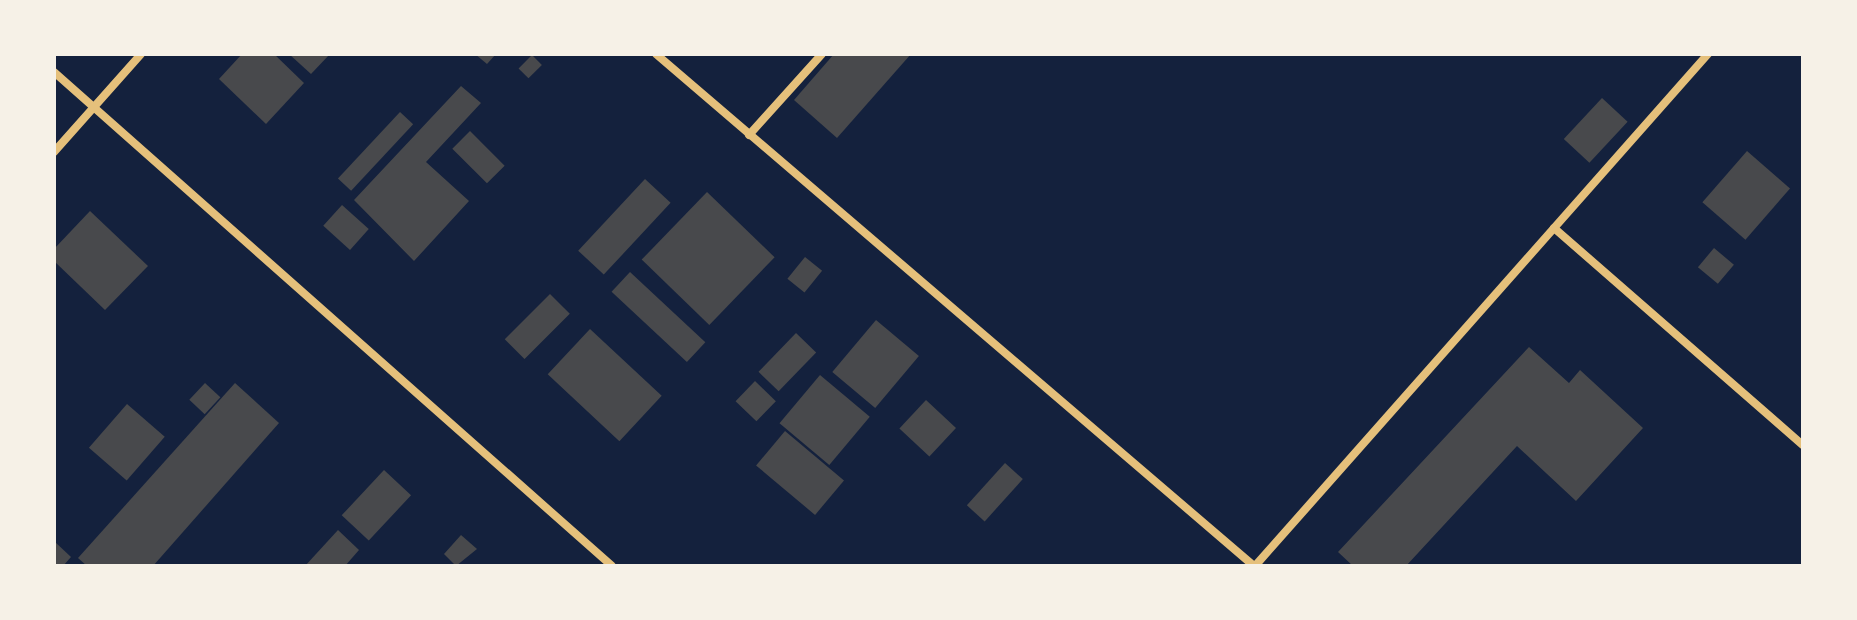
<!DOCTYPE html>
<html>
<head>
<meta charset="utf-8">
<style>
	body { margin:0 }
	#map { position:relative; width:1857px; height:620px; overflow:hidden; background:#14213d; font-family:Commissioner,sans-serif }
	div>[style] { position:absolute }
	.building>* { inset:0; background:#48494c; transform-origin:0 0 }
	.minor>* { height:8px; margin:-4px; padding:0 4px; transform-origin:4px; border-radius:4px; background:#e5c07b }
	span { translate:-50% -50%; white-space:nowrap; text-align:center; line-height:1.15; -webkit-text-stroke:7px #f6f1e7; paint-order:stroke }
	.frame { position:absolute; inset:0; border:56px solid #f6f1e7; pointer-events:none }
</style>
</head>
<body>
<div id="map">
	<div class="building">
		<div style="clip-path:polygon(242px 54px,274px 54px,304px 83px,266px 124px,219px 79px)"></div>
		<div style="clip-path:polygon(289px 54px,330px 54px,311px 74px)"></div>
		<div style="clip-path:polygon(475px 54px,496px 54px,487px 64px)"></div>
		<div style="clip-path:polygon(834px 54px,911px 54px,837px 138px,794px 100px)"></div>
		<div style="left:532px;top:55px;width:14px;height:19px;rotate:45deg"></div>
		<div style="clip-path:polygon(461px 86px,481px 103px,426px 162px,469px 201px,414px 261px,354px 200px)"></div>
		<div style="left:1602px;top:98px;width:35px;height:56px;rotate:43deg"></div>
		<div style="left:400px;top:112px;width:18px;height:91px;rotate:43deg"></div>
		<div style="left:470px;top:131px;width:49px;height:25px;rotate:45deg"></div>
		<div style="left:1747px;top:151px;width:57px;height:68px;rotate:41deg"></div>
		<div style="left:645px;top:179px;width:35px;height:98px;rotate:43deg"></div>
		<div style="left:707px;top:192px;width:94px;height:94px;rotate:44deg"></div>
		<div style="left:342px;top:205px;width:36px;height:28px;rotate:42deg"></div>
		<div style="clip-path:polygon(90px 211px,148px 266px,105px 310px,54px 261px,54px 249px)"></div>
		<div style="left:1714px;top:248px;width:26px;height:25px;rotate:40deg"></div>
		<div style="left:805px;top:257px;width:22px;height:28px;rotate:39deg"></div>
		<div style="left:630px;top:272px;width:103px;height:27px;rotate:43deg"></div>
		<div style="left:550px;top:294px;width:28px;height:64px;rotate:45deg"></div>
		<div style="left:876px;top:320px;width:56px;height:68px;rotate:40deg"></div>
		<div style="left:590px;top:329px;width:98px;height:62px;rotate:43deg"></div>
		<div style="left:796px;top:333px;width:28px;height:54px;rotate:44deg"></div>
		<div style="clip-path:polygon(1529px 347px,1569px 383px,1580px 370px,1643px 428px,1576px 501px,1517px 446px,1406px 566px,1353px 566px,1338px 552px)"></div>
		<div style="left:820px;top:375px;width:65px;height:63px;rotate:40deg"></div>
		<div style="left:755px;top:381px;width:29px;height:28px;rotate:44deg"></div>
		<div style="left:205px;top:383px;width:21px;height:23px;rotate:43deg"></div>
		<div style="clip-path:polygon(235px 383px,279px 423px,153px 566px,87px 566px,78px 558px)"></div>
		<div style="left:926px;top:400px;width:41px;height:39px;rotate:43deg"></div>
		<div style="left:127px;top:404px;width:50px;height:58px;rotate:41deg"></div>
		<div style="left:785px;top:431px;width:77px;height:45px;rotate:40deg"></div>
		<div style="left:1005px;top:463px;width:24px;height:57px;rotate:42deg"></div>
		<div style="left:384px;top:470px;width:37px;height:62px;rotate:43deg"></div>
		<div style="clip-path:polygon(338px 530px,359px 550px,345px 566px,305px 566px)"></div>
		<div style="clip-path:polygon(461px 535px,477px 549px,456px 566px,444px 554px)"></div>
		<div style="clip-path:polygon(54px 541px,71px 557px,63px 566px,54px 566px)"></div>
	</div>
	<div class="minor">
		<div style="left:656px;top:54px;width:787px;rotate:40.57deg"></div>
		<div style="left:54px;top:72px;width:745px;rotate:41.52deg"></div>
		<div style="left:749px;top:135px;width:109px;rotate:-48deg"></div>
		<div style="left:54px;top:152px;width:131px;rotate:-48.4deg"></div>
		<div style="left:1554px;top:228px;width:330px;rotate:41.1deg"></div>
		<div style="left:1255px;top:566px;width:684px;rotate:-48.5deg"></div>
	</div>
	<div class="frame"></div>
</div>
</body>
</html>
